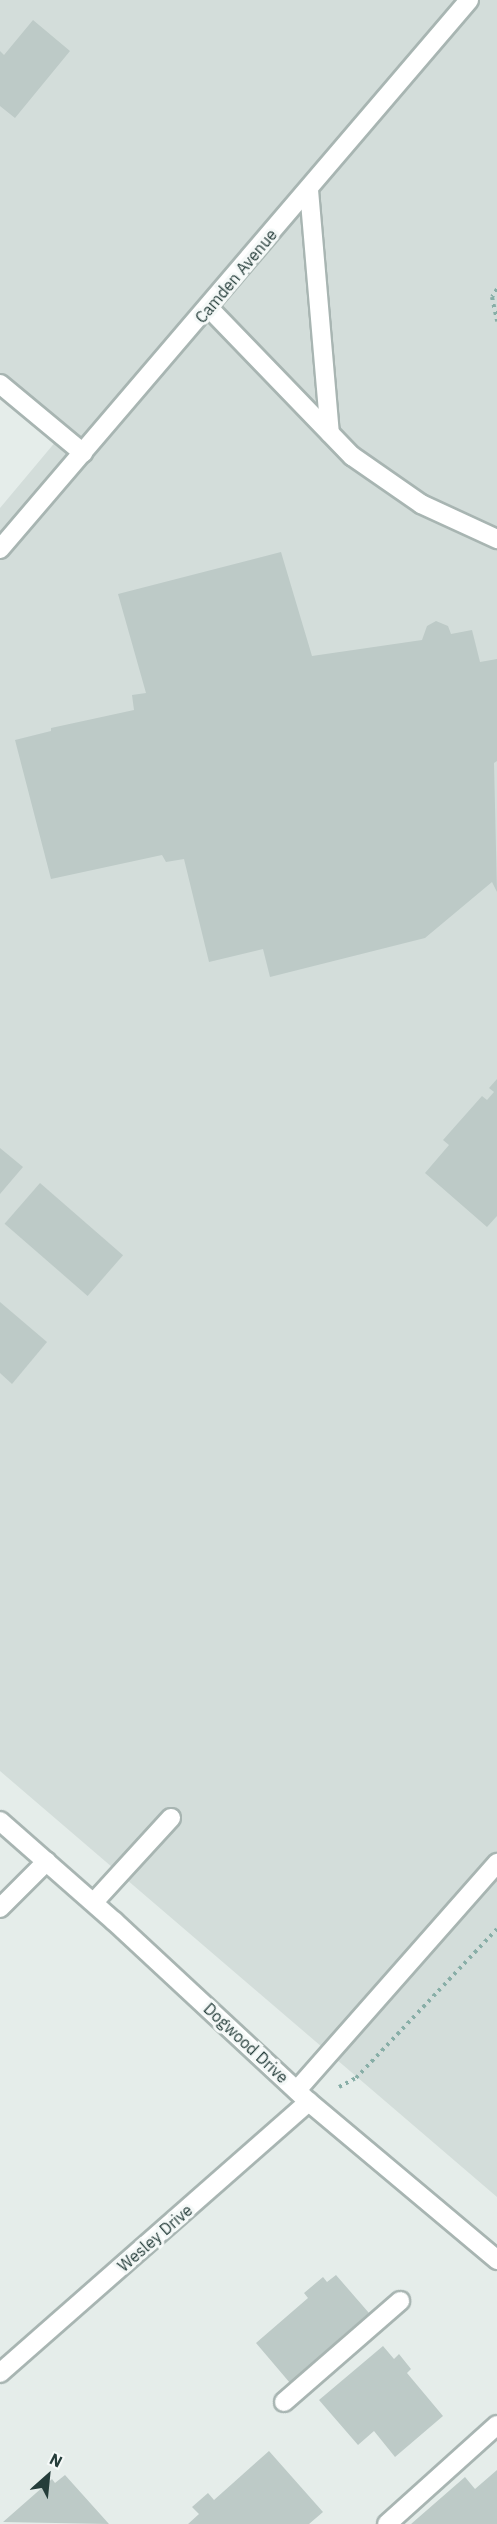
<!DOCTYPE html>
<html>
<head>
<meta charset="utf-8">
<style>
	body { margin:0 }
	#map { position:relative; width:497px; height:2524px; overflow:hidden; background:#e5edea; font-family:"IBM Plex Sans",sans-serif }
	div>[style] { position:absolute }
	.built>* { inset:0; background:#d3ddda }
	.building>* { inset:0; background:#bdcac7; transform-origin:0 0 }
	.path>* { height:4px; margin-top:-2px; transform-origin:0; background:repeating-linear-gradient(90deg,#88aea7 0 3px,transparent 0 7.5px) }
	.roads { filter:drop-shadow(2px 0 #a8b5b2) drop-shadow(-2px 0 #a8b5b2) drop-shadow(0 2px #a8b5b2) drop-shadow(0 -2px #a8b5b2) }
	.minor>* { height:18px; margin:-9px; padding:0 9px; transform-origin:9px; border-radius:9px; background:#fff }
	span { translate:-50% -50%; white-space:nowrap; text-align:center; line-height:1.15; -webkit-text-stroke:6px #f5f9f8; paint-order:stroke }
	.street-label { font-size:16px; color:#253d3a }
	.north { position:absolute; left:18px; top:2446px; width:60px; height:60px; -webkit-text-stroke:4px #f5f9f8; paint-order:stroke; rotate:27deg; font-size:16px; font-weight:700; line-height:24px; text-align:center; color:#253d3a }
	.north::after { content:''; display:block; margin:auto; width:21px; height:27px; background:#253d3a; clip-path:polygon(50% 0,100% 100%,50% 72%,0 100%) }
</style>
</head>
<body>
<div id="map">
	<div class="built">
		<div style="clip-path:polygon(0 0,497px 0,497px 2197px,0 1771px,0 508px,67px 428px,0 373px)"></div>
	</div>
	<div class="building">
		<div style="clip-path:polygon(33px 20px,70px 51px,15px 118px,0 106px,0 51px,4px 55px)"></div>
		<div style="clip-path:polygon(281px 552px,312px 656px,422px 640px,427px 626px,436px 621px,448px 626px,451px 634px,472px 630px,480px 662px,497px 659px,497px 761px,494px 763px,497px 892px,492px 882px,425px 938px,270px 977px,263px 949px,209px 962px,184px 859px,166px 862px,162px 855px,51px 879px,15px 740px,51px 731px,51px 728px,134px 710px,132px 695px,146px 693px,118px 594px)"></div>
		<div style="clip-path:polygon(497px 1079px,497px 1216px,487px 1227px,425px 1173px,449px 1145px,443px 1140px,482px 1096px,487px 1100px,494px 1092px,489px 1088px)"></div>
		<div style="clip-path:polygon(0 1148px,23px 1167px,0 1194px)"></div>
		<div style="left:40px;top:1183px;width:110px;height:54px;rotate:41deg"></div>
		<div style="clip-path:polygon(0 1302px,47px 1342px,12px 1384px,0 1373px)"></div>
		<div style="clip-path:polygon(336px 2275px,369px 2313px,340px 2338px,342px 2341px,290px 2383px,256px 2343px,308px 2298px,304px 2293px,323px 2277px,327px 2282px)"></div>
		<div style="clip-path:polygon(383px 2346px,394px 2359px,399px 2354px,411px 2369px,407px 2373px,443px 2416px,395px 2457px,374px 2431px,358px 2445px,319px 2400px)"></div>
		<div style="clip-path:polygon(269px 2451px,323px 2512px,309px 2524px,188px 2524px,199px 2514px,192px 2507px,208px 2493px,214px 2500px)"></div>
		<div style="clip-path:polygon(497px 2470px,497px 2524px,411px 2524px,465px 2477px,475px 2489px)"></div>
		<div style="clip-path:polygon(65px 2475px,109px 2524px,3px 2522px,52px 2479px,55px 2483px)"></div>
	</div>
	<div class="path">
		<div style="left:497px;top:289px;width:9px;rotate:122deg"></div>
		<div style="left:492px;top:297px;width:25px;rotate:78deg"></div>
		<div style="left:339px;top:2087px;width:19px;rotate:-28deg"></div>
		<div style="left:356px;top:2078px;width:205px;rotate:-46.6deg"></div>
	</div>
	<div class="roads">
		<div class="minor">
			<div style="left:309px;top:190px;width:244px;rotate:85.1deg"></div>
			<div style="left:209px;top:308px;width:206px;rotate:46deg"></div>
			<div style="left:352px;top:456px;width:84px;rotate:34.8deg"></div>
			<div style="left:421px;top:504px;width:84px;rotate:24.7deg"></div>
			<div style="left:0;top:384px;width:108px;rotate:39.7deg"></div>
			<div style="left:0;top:549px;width:722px;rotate:-49.49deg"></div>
			<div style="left:0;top:1821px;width:152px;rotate:41.3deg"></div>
			<div style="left:114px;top:1921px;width:266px;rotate:42.9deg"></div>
			<div style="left:309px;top:2102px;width:246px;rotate:40deg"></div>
			<div style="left:94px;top:1902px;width:114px;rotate:-47.5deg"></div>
			<div style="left:0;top:1908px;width:66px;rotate:-45deg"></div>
			<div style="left:297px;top:2090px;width:303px;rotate:-48.6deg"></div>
			<div style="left:0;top:2373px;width:411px;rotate:-41.3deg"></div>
			<div style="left:284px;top:2402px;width:154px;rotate:-41deg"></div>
			<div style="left:387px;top:2524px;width:148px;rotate:-42deg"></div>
		</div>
	</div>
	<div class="street-label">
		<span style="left:236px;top:276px;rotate:-50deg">Camden Avenue</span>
		<span style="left:246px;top:2043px;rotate:43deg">Dogwood Drive</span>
		<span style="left:155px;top:2238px;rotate:-41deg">Wesley Drive</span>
	</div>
	<div class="north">N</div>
</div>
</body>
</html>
